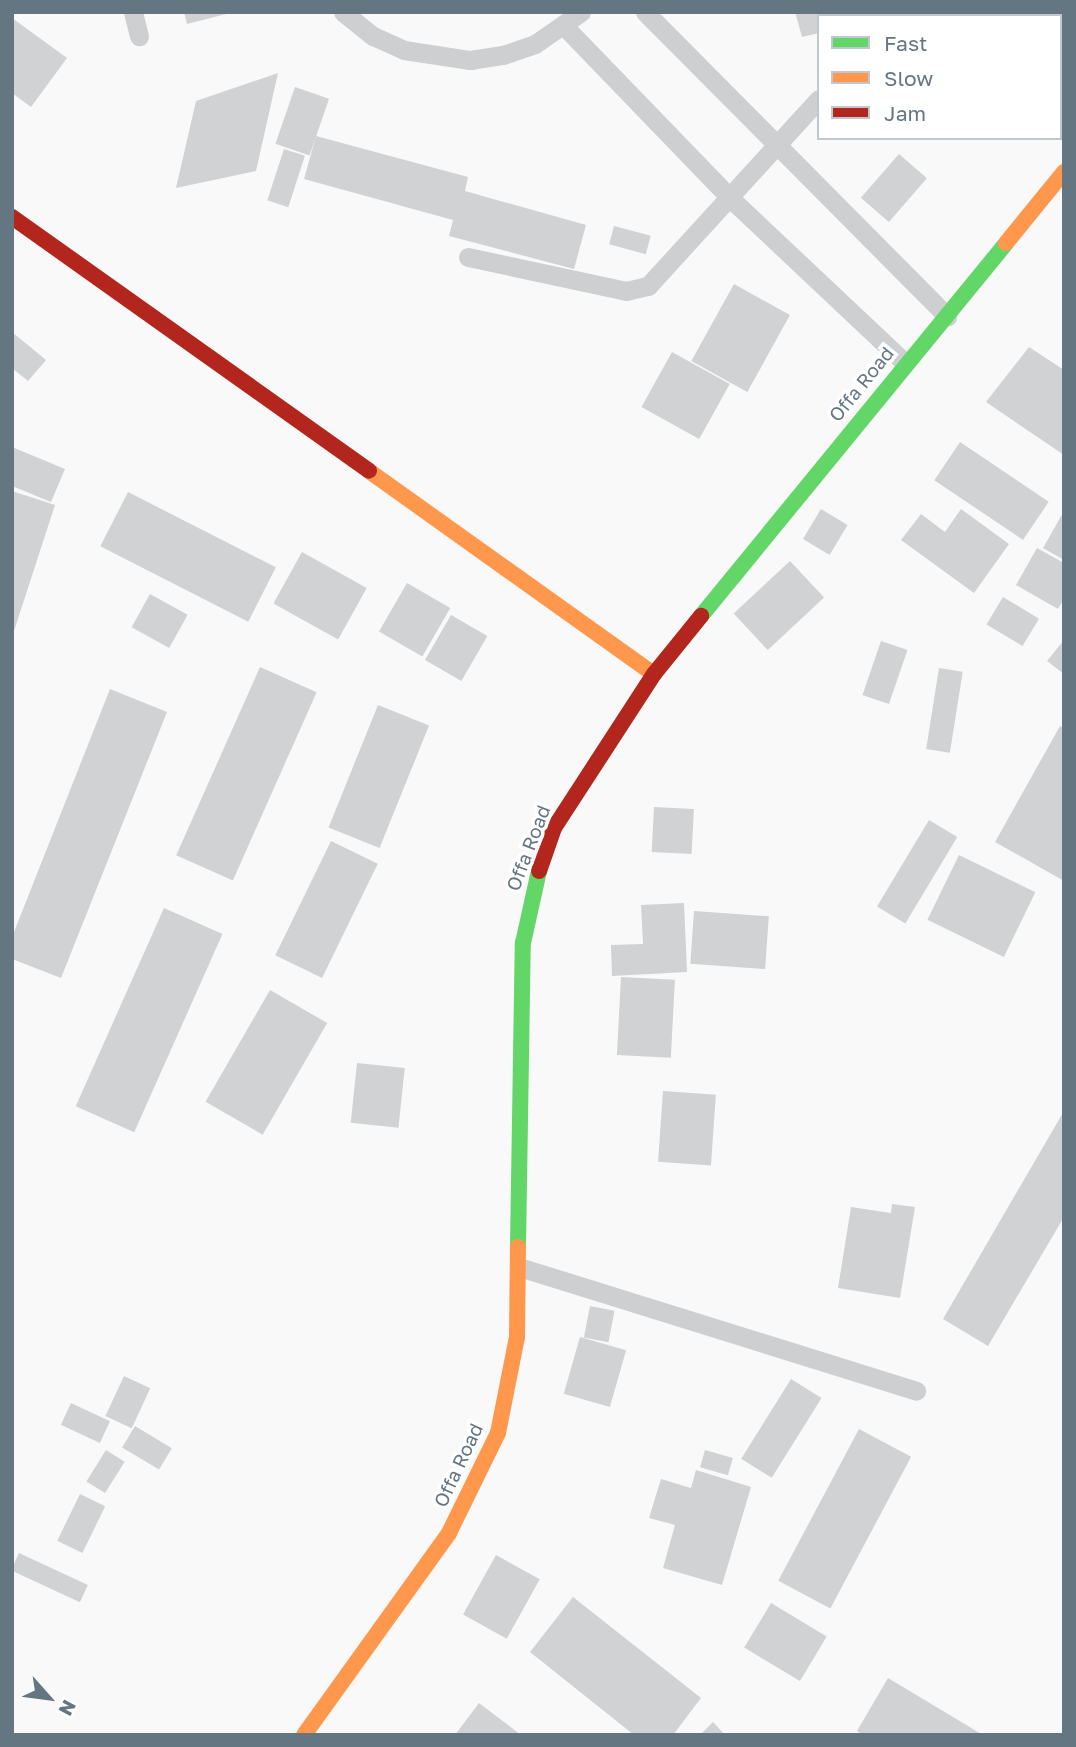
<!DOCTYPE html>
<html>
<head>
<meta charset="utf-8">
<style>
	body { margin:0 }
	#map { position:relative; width:1076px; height:1747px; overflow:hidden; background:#f9f9f9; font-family:"Golos Text",sans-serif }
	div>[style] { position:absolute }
	.building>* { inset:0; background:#d0d2d3; transform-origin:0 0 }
	.lane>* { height:19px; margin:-9.5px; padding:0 9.5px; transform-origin:9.5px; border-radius:9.5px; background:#cecfd0 }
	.fast>* { height:16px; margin:-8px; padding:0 8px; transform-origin:8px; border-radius:8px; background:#63d668 }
	.slow>* { height:16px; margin:-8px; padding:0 8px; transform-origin:8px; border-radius:8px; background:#ff974d }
	.jam>* { height:16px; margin:-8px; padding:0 8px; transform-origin:8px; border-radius:8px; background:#b3261e }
	span { translate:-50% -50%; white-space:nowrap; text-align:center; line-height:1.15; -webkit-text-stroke:7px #fff; paint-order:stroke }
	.street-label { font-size:19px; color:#657683 }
	.frame { position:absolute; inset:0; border:14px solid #657683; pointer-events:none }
	.legend { position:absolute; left:817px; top:14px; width:245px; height:126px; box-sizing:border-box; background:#fff; border:2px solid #c1c8cd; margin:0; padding:9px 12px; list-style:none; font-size:21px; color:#657683 }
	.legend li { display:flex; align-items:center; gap:14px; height:35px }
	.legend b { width:35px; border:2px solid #c1c8cd }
	.north { position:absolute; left:14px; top:1663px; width:70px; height:70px; -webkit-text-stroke:5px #fff; paint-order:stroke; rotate:118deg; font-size:19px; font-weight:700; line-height:28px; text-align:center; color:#657683 }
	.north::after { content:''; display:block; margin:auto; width:24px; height:32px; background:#657683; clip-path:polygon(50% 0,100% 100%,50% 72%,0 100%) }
</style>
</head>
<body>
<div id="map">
	<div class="building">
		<div style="clip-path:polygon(184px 12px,230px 12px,230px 13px,187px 24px)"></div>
		<div style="clip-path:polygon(795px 12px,834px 12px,835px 16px,819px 16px,819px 33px,802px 37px)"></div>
		<div style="clip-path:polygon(12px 18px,67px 58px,31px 107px,12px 93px)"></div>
		<div style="clip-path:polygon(278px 73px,256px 171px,176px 188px,196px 101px)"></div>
		<div style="left:295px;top:87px;width:36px;height:60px;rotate:19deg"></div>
		<div style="clip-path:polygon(316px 136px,468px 177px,465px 191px,586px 225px,574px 269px,449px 236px,453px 220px,304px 179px)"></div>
		<div style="left:284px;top:149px;width:22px;height:54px;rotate:18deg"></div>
		<div style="left:899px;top:154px;width:37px;height:58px;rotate:41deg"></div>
		<div style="left:614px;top:226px;width:38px;height:19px;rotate:15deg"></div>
		<div style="left:734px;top:284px;width:64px;height:88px;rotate:29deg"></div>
		<div style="clip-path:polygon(12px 332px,46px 360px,28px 381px,12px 368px)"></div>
		<div style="clip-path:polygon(1029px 347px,1064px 370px,1064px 455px,986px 402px)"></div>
		<div style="left:672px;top:352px;width:66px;height:63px;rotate:29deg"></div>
		<div style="left:960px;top:442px;width:107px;height:46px;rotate:34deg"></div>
		<div style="clip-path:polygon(12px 447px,65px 469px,51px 502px,12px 486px)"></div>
		<div style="clip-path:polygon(12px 491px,55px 505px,13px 634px,12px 634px)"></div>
		<div style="left:128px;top:492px;width:166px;height:61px;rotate:27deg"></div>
		<div style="left:821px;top:509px;width:31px;height:35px;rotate:31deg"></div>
		<div style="clip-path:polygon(961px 509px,1009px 544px,974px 593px,901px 540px,921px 514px,945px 532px)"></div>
		<div style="clip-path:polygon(1064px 511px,1064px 560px,1043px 548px)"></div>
		<div style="clip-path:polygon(1037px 548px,1064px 563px,1064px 599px,1058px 609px,1016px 585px)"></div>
		<div style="left:302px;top:552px;width:74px;height:59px;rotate:29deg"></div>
		<div style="left:790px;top:561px;width:50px;height:77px;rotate:47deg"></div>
		<div style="left:407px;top:583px;width:50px;height:56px;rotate:30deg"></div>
		<div style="left:150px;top:594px;width:43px;height:38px;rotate:29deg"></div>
		<div style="left:1003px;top:597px;width:42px;height:32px;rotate:31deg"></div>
		<div style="left:451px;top:615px;width:42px;height:52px;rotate:30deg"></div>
		<div style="clip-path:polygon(1064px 640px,1064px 674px,1047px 661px)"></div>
		<div style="left:881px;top:641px;width:28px;height:57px;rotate:19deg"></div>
		<div style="left:260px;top:667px;width:62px;height:206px;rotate:24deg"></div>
		<div style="left:939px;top:668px;width:24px;height:82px;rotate:9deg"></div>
		<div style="clip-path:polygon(110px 689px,167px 712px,61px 978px,12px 959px,12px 937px)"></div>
		<div style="left:378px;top:705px;width:55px;height:132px;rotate:22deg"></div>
		<div style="clip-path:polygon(1060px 726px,1064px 728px,1064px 881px,995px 842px)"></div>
		<div style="left:654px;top:807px;width:40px;height:45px;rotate:3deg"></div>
		<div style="left:929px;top:820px;width:33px;height:101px;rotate:31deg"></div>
		<div style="left:331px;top:841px;width:52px;height:127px;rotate:26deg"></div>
		<div style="left:959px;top:855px;width:85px;height:72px;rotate:26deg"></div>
		<div style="clip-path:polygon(684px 903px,687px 972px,612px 976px,611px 945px,643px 944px,641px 905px)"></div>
		<div style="left:164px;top:908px;width:64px;height:217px;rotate:24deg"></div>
		<div style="left:694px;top:911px;width:75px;height:53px;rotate:4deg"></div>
		<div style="left:621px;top:977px;width:54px;height:78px;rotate:3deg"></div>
		<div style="left:270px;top:990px;width:66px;height:129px;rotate:30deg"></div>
		<div style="left:357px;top:1063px;width:48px;height:60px;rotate:6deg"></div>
		<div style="left:663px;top:1091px;width:53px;height:71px;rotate:4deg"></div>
		<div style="clip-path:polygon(1064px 1111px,1064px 1217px,988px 1346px,943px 1319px)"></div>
		<div style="clip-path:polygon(892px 1204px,915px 1207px,900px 1298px,838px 1288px,851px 1207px,891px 1213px)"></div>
		<div style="left:590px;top:1306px;width:25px;height:32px;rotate:11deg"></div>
		<div style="left:580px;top:1337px;width:48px;height:59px;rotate:16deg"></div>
		<div style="left:124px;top:1376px;width:29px;height:44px;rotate:25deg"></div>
		<div style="left:791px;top:1379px;width:36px;height:94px;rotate:32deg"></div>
		<div style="left:71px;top:1403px;width:43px;height:24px;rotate:25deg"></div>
		<div style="left:135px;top:1426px;width:43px;height:25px;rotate:31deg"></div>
		<div style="left:859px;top:1429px;width:59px;height:172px;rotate:28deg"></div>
		<div style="left:106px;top:1450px;width:22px;height:37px;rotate:32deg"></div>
		<div style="left:705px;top:1450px;width:29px;height:18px;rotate:16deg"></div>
		<div style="clip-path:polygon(696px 1470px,751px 1487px,722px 1585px,663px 1568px,675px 1525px,649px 1518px,661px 1479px,691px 1488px)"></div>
		<div style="left:80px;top:1494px;width:28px;height:52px;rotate:26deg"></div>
		<div style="left:19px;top:1553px;width:76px;height:19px;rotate:25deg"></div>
		<div style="left:496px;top:1555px;width:50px;height:68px;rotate:29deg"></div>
		<div style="clip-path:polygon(573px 1597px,701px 1698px,673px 1735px,634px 1735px,530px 1652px)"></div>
		<div style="left:771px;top:1603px;width:65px;height:52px;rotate:31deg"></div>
		<div style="clip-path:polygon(888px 1678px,983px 1735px,863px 1735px,857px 1731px)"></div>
		<div style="clip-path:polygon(479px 1703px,521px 1735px,455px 1735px)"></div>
		<div style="clip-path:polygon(713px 1722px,725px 1735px,700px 1735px)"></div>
	</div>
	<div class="lane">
		<div style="left:133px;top:12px;width:25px;rotate:76deg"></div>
		<div style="left:343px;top:12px;width:38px;rotate:39deg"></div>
		<div style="left:373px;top:36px;width:34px;rotate:24deg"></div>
		<div style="left:404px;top:50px;width:67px;rotate:8.6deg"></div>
		<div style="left:470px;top:60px;width:33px;rotate:-9deg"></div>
		<div style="left:503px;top:55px;width:34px;rotate:-19deg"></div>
		<div style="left:535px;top:44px;width:56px;rotate:-34.8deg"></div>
		<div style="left:645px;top:12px;width:429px;rotate:45.2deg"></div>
		<div style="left:857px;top:12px;width:4px;rotate:76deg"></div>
		<div style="left:565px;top:27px;width:238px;rotate:46deg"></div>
		<div style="left:730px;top:198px;width:239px;rotate:43.3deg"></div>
		<div style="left:468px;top:257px;width:162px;rotate:12.1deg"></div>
		<div style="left:626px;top:291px;width:23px;rotate:-13deg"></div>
		<div style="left:648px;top:286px;width:253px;rotate:-47.6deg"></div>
		<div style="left:519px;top:1267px;width:416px;rotate:17.3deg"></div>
	</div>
	<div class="fast">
		<div style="left:701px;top:616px;width:482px;rotate:-50.7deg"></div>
		<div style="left:518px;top:1247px;width:304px;rotate:-89.1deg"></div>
		<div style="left:523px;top:943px;width:74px;rotate:-77.5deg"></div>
	</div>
	<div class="slow">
		<div style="left:1006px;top:243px;width:92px;rotate:-50.8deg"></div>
		<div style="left:369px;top:471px;width:350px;rotate:35.5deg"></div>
		<div style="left:304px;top:1735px;width:249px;rotate:-54.3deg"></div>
		<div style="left:449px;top:1533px;width:111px;rotate:-63.9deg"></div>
		<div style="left:498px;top:1433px;width:98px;rotate:-78.8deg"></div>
		<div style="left:517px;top:1337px;width:90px;rotate:-89.4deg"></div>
	</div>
	<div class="jam">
		<div style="left:12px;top:217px;width:438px;rotate:35.4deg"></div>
		<div style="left:539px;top:871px;width:46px;rotate:-70.8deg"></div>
		<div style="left:554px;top:828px;width:184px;rotate:-57deg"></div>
		<div style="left:654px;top:674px;width:75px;rotate:-51deg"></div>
	</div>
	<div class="street-label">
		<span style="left:861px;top:384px;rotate:-51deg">Offa Road</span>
		<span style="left:528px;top:848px;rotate:-69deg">Offa Road</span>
		<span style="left:458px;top:1465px;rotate:-65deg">Offa Road</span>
	</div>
	<div class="frame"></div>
	<ul class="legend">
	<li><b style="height:9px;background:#63d668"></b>Fast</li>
	<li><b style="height:9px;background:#ff974d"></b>Slow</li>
	<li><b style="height:9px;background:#b3261e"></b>Jam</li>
	</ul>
	<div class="north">N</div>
</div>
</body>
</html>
